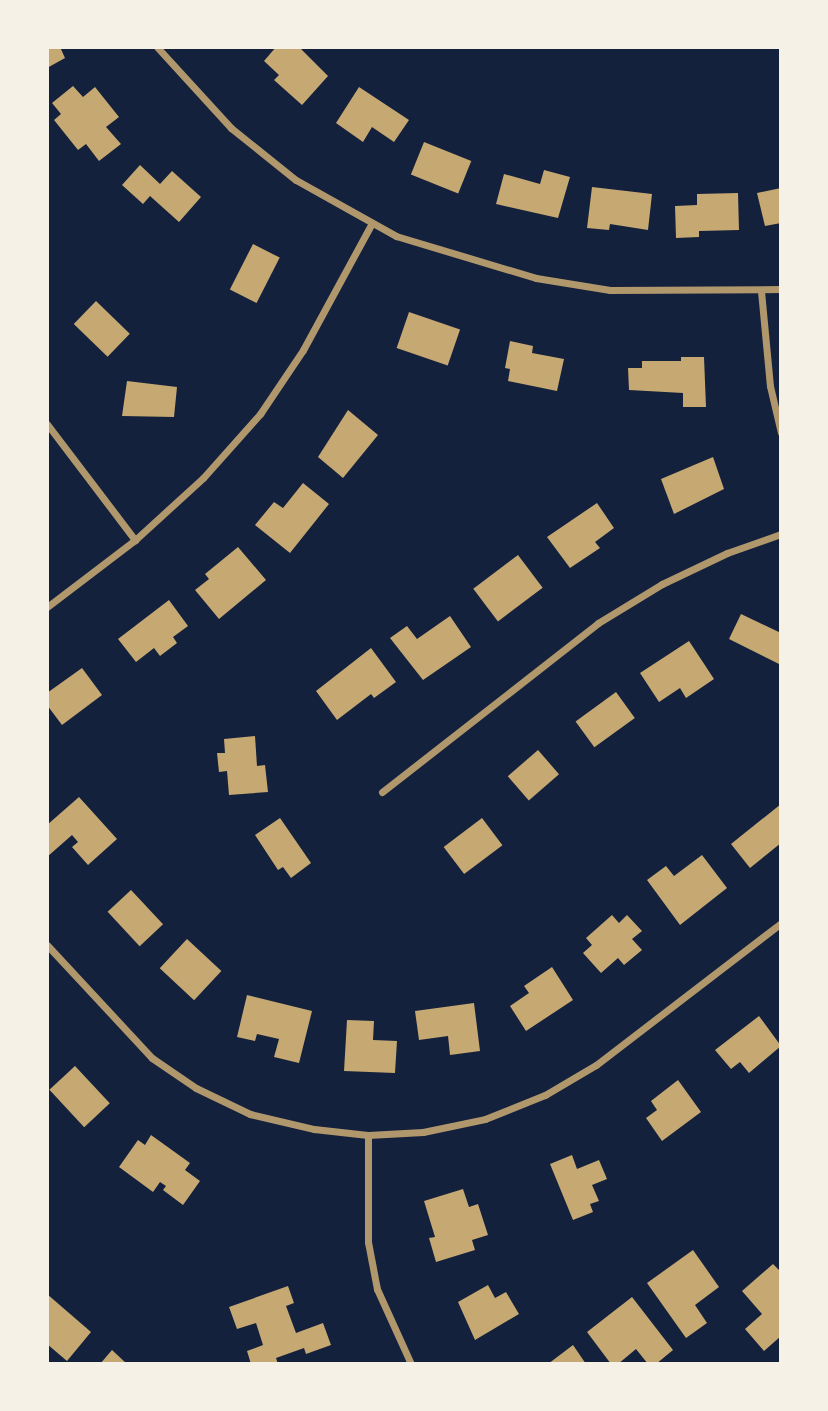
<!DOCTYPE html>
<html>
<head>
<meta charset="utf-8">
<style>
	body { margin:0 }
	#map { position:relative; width:828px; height:1411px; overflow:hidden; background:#14213d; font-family:"IBM Plex Sans",sans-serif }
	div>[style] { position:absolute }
	.building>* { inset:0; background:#c6a872; transform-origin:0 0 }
	.minor>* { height:7px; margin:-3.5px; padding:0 3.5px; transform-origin:3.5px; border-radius:3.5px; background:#b1986c }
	span { translate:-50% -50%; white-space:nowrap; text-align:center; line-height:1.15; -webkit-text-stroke:5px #f6f1e7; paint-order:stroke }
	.frame { position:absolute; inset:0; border:49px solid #f6f1e7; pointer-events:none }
</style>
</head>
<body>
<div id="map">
	<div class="building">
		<div style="clip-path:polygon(47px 47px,60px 47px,65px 58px,47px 68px)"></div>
		<div style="clip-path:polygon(276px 47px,299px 47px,328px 76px,302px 105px,274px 80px,279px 75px,264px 61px)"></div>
		<div style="clip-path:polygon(73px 86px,83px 97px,95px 87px,119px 117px,106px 127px,121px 144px,99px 161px,86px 144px,78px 150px,54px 120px,61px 114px,52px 103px)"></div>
		<div style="clip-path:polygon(359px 87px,409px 120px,394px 142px,372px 127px,363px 142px,336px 123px)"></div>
		<div style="left:424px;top:142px;width:51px;height:35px;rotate:22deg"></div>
		<div style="clip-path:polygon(140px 165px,160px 184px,172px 171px,201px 197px,179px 222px,150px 196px,143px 204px,122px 185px)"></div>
		<div style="clip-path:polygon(544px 170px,570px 177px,558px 218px,496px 204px,504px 174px,540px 184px)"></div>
		<div style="clip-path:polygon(592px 187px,652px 194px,648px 230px,610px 224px,609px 230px,587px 228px)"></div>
		<div style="clip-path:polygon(781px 188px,781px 223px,765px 226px,757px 193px)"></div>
		<div style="clip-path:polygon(738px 193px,739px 230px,699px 231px,699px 237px,676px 238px,675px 206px,697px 205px,697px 194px)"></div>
		<div style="left:253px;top:244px;width:30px;height:51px;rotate:27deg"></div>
		<div style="left:96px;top:301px;width:47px;height:32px;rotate:44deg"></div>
		<div style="left:409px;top:312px;width:54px;height:38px;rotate:19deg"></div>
		<div style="clip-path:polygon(510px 341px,533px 346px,532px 353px,564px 359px,557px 391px,508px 381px,510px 369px,505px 368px)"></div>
		<div style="clip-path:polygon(681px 357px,704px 357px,706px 407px,683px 407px,683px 393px,629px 390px,628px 368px,642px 368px,642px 361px,681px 361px)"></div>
		<div style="clip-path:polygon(127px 381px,177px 387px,174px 417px,122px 416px)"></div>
		<div style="clip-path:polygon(348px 410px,378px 435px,343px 478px,318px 457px)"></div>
		<div style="clip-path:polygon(713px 457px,724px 489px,674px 514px,661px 479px)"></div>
		<div style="clip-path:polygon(303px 483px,329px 504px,290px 553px,255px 525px,274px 502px,283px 508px)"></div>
		<div style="clip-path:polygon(597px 503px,614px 528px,595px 542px,600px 548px,570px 568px,547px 537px)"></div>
		<div style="clip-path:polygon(238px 547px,266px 580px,219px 619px,195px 590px,209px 579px,205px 574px)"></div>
		<div style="left:518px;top:555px;width:41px;height:56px;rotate:53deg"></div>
		<div style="clip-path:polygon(169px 600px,188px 626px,173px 637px,177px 643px,160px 656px,154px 648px,136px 662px,118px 639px)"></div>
		<div style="clip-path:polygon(741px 614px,781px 633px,781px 665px,729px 639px)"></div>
		<div style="clip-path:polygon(450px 616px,471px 647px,423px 680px,390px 638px,407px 626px,417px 639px)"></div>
		<div style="clip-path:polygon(689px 641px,714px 679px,686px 698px,680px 688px,659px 702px,640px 673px)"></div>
		<div style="clip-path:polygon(371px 648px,396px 682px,374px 698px,371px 694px,337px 720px,316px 691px)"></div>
		<div style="clip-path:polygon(82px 668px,102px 695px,62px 725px,47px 705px,47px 693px)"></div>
		<div style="left:616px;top:692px;width:32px;height:50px;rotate:54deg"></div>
		<div style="clip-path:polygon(255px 736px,257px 766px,265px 765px,268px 792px,229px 795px,227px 771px,219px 772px,217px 753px,225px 753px,224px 739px)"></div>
		<div style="left:538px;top:750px;width:32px;height:40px;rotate:49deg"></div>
		<div style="clip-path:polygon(79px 797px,117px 839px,88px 865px,72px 847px,78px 842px,72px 835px,47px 857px,47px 825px)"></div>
		<div style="clip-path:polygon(781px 804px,781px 843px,750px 868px,731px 844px)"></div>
		<div style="clip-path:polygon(280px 818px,311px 863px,291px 878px,283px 867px,278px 870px,255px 835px)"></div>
		<div style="left:482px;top:818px;width:34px;height:48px;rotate:53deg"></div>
		<div style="clip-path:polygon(702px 855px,727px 888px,680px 925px,647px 880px,666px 866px,674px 876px)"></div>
		<div style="left:131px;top:890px;width:47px;height:32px;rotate:47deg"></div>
		<div style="clip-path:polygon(612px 915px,619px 923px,627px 915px,642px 931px,632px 939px,642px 950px,624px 965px,618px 958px,601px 973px,583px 953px,592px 945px,586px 938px)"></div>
		<div style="left:187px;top:939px;width:47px;height:40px;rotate:43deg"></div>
		<div style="clip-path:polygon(552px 967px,573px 1000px,526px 1031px,510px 1006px,529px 993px,524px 986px)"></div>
		<div style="clip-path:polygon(247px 995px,312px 1011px,299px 1063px,274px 1057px,279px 1039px,257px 1034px,255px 1041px,237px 1037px)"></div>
		<div style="clip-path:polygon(474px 1003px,480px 1051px,450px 1055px,448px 1036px,419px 1040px,415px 1011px)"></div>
		<div style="clip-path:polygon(759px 1016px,781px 1046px,749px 1073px,740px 1062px,731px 1069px,715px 1050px)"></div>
		<div style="clip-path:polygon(347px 1020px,374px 1021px,373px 1040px,397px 1041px,395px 1073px,344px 1071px)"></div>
		<div style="left:75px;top:1066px;width:51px;height:35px;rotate:47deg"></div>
		<div style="clip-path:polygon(678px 1080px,701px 1112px,662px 1141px,646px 1118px,657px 1110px,651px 1101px)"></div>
		<div style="clip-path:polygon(151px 1135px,190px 1163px,185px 1170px,200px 1181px,183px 1205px,163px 1190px,166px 1186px,160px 1182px,153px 1192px,119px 1167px,138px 1140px,145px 1145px)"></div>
		<div style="clip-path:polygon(572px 1155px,577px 1169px,599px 1160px,607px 1179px,592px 1185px,599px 1201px,590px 1204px,593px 1212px,573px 1220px,550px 1164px)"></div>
		<div style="clip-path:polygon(463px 1189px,469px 1207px,478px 1204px,488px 1235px,472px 1240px,475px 1250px,436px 1262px,429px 1238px,435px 1237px,424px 1201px)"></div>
		<div style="clip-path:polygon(693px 1250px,719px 1287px,695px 1305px,707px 1323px,686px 1338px,647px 1283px)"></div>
		<div style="clip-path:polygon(773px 1264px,781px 1272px,781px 1336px,764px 1351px,745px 1329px,762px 1314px,742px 1291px)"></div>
		<div style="clip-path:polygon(488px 1285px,495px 1298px,506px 1292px,519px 1314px,475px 1340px,458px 1302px)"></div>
		<div style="clip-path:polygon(288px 1286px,294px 1303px,286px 1306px,296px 1333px,323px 1323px,331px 1345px,306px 1354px,304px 1348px,276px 1358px,278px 1364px,251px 1364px,247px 1351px,263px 1345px,256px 1323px,237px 1329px,229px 1307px)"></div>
		<div style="clip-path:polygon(47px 1294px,91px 1332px,67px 1361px,47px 1344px)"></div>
		<div style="clip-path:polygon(632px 1297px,673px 1350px,656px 1364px,648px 1364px,636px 1349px,618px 1364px,611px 1364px,587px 1332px)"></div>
		<div style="clip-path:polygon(573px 1345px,586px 1364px,548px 1364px)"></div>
		<div style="clip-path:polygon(112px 1350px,127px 1364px,100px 1364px)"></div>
	</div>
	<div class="minor">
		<div style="left:157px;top:47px;width:110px;rotate:47.6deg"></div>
		<div style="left:231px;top:128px;width:83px;rotate:38.7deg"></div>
		<div style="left:296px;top:180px;width:115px;rotate:29.2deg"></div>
		<div style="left:396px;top:236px;width:146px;rotate:16.7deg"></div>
		<div style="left:536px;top:278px;width:75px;rotate:9.2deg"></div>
		<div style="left:610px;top:290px;width:171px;rotate:-0.3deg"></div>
		<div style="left:761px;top:291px;width:95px;rotate:84.6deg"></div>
		<div style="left:770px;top:386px;width:48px;rotate:76.8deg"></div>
		<div style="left:47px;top:424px;width:146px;rotate:52.8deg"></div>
		<div style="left:47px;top:607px;width:111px;rotate:-37.3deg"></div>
		<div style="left:135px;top:540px;width:92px;rotate:-42.4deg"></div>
		<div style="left:203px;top:478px;width:86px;rotate:-48.3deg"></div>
		<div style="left:260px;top:414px;width:77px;rotate:-56.1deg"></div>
		<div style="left:303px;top:350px;width:142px;rotate:-61.5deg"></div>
		<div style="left:382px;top:792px;width:274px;rotate:-38deg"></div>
		<div style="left:598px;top:623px;width:75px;rotate:-31.4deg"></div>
		<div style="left:662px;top:584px;width:72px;rotate:-25.5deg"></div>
		<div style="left:727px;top:553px;width:57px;rotate:-19.4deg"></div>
		<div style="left:47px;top:945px;width:154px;rotate:47.1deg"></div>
		<div style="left:152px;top:1058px;width:53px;rotate:34.3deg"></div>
		<div style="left:196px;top:1088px;width:60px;rotate:25.7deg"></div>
		<div style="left:250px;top:1114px;width:66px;rotate:13.2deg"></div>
		<div style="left:314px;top:1129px;width:54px;rotate:6.3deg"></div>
		<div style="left:368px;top:1135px;width:55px;rotate:-3.1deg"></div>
		<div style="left:423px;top:1132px;width:63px;rotate:-11.8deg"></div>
		<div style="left:485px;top:1119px;width:65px;rotate:-21.8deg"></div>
		<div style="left:545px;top:1095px;width:59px;rotate:-30.5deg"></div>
		<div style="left:596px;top:1065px;width:233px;rotate:-37.5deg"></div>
		<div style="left:368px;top:1135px;width:107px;rotate:90deg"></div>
		<div style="left:368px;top:1242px;width:48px;rotate:79.2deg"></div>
		<div style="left:377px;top:1289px;width:82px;rotate:65.6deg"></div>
	</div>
	<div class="frame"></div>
</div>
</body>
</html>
